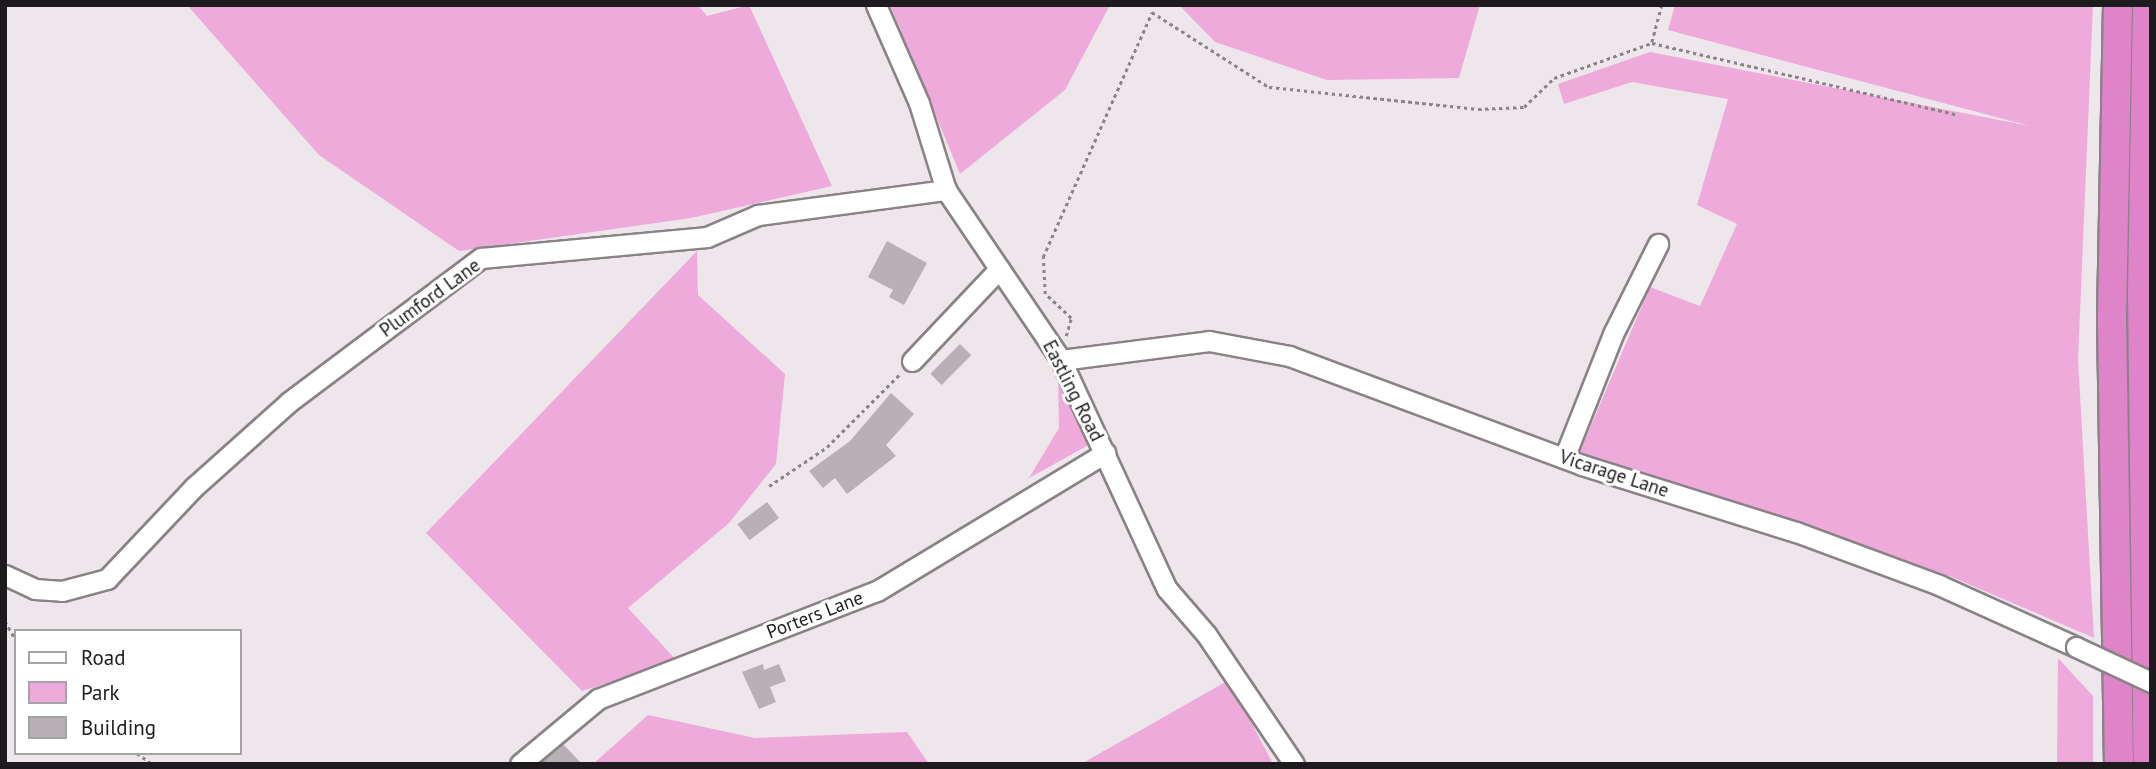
<!DOCTYPE html>
<html>
<head>
<meta charset="utf-8">
<style>
	body { margin:0 }
	#map { position:relative; width:2156px; height:769px; overflow:hidden; background:#ede6ea; font-family:"PT Sans",sans-serif }
	div>[style] { position:absolute }
	.green>* { inset:0; background:#efaadc }
	.building>* { inset:0; background:#b7b0b5; transform-origin:0 0 }
	.path>* { height:2.5px; margin-top:-1.25px; transform-origin:0; background:repeating-linear-gradient(90deg,#898487 0 3.5px,transparent 0 7px) }
	.roads { filter:drop-shadow(2px 0 #898387) drop-shadow(-2px 0 #898387) drop-shadow(0 2px #898387) drop-shadow(0 -2px #898387) }
	.minor>* { height:19px; margin:-9.5px; padding:0 9.5px; transform-origin:9.5px; border-radius:9.5px; background:#fff }
	.highway>* { height:28px; margin:-14px; padding:0 14px; transform-origin:14px; border-radius:14px; background:#e084c9 }
	.bridges { filter:drop-shadow(2px 0 #898387) drop-shadow(-2px 0 #898387) drop-shadow(0 2px #898387) drop-shadow(0 -2px #898387) }
	.minor-bridge>* { height:19px; margin:-9.5px; padding:0 9.5px; transform-origin:9.5px; border-radius:9.5px; background:#fff }
	span { translate:-50% -50%; white-space:nowrap; text-align:center; line-height:1.15; -webkit-text-stroke:6px #fff; paint-order:stroke }
	.street-label { font-size:19px; color:#1d1b1d }
	.frame { position:absolute; inset:0; border:7px solid #1d1b1d; pointer-events:none }
	.legend { position:absolute; left:14px; top:629px; width:228px; height:126px; box-sizing:border-box; background:#fff; border:2px solid #a5a4a5; margin:0; padding:9px 12px; list-style:none; font-size:21px; color:#1d1b1d }
	.legend li { display:flex; align-items:center; gap:14px; height:35px }
	.legend b { width:35px; border:2px solid #a5a4a5 }
</style>
</head>
<body>
<div id="map">
	<div class="green">
		<div style="clip-path:polygon(187px 5px,698px 5px,707px 16px,749px 5px,832px 186px,691px 218px,459px 251px,319px 155px)"></div>
		<div style="clip-path:polygon(890px 5px,965px 6px,1110px 5px,1065px 90px,960px 174px)"></div>
		<div style="clip-path:polygon(1179px 5px,1480px 5px,1459px 78px,1327px 80px,1215px 42px)"></div>
		<div style="clip-path:polygon(1675px 5px,2093px 5px,2078px 360px,2094px 638px,1952px 577px,1578px 456px,1650px 287px,1700px 306px,1737px 224px,1697px 205px,1728px 99px,1632px 82px,1564px 104px,1558px 84px,1650px 52px,2030px 126px,1668px 30px)"></div>
		<div style="clip-path:polygon(697px 251px,698px 295px,785px 374px,776px 464px,729px 523px,628px 608px,678px 662px,582px 691px,426px 533px)"></div>
		<div style="clip-path:polygon(1058px 372px,1094px 442px,1029px 478px,1059px 428px)"></div>
		<div style="clip-path:polygon(2058px 658px,2093px 696px,2093px 764px,2057px 764px)"></div>
		<div style="clip-path:polygon(1229px 680px,1273px 764px,1081px 764px)"></div>
		<div style="clip-path:polygon(648px 715px,755px 738px,907px 732px,929px 764px,593px 764px)"></div>
	</div>
	<div class="building">
		<div style="clip-path:polygon(887px 241px,927px 263px,904px 305px,889px 297px,893px 290px,868px 277px)"></div>
		<div style="left:960px;top:344px;width:16px;height:42px;rotate:45deg"></div>
		<div style="clip-path:polygon(891px 393px,914px 414px,886px 445px,896px 456px,847px 494px,835px 478px,823px 488px,809px 471px,850px 441px)"></div>
		<div style="left:767px;top:502px;width:20px;height:37px;rotate:53deg"></div>
		<div style="clip-path:polygon(763px 664px,764px 670px,779px 664px,786px 681px,770px 687px,776px 702px,759px 709px,742px 672px)"></div>
		<div style="clip-path:polygon(563px 744px,582px 764px,540px 764px,541px 763px)"></div>
	</div>
	<div class="path">
		<div style="left:1662px;top:5px;width:39px;rotate:105deg"></div>
		<div style="left:1652px;top:43px;width:315px;rotate:13.2deg"></div>
		<div style="left:1066px;top:336px;width:19px;rotate:-74deg"></div>
		<div style="left:1071px;top:318px;width:35px;rotate:-137deg"></div>
		<div style="left:1045px;top:294px;width:37px;rotate:-93deg"></div>
		<div style="left:1043px;top:257px;width:268px;rotate:-66deg"></div>
		<div style="left:1152px;top:12px;width:139px;rotate:32.7deg"></div>
		<div style="left:1269px;top:87px;width:210px;rotate:6deg"></div>
		<div style="left:1478px;top:109px;width:46px;rotate:-2.5deg"></div>
		<div style="left:1524px;top:107px;width:42px;rotate:-44deg"></div>
		<div style="left:1554px;top:78px;width:104px;rotate:-19.7deg"></div>
		<div style="left:769px;top:486px;width:70px;rotate:-33.9deg"></div>
		<div style="left:827px;top:447px;width:105px;rotate:-45deg"></div>
		<div style="left:5px;top:621px;width:22px;rotate:60deg"></div>
		<div style="left:137px;top:753px;width:19px;rotate:36deg"></div>
	</div>
	<div class="roads">
		<div class="minor">
			<div style="left:876px;top:5px;width:107px;rotate:66.3deg"></div>
			<div style="left:919px;top:103px;width:91px;rotate:72.8deg"></div>
			<div style="left:946px;top:190px;width:205px;rotate:55.9deg"></div>
			<div style="left:1061px;top:360px;width:252px;rotate:65.2deg"></div>
			<div style="left:1167px;top:589px;width:60px;rotate:49.1deg"></div>
			<div style="left:1206px;top:634px;width:157px;rotate:55.9deg"></div>
			<div style="left:1061px;top:360px;width:149px;rotate:-7.3deg"></div>
			<div style="left:1209px;top:341px;width:81px;rotate:10.6deg"></div>
			<div style="left:1289px;top:356px;width:313px;rotate:20.4deg"></div>
			<div style="left:1582px;top:465px;width:224px;rotate:17.4deg"></div>
			<div style="left:1796px;top:532px;width:153px;rotate:20.3deg"></div>
			<div style="left:1939px;top:585px;width:150px;rotate:24.3deg"></div>
			<div style="left:912px;top:361px;width:127px;rotate:-46.6deg"></div>
			<div style="left:1564px;top:458px;width:133px;rotate:-68.4deg"></div>
			<div style="left:1613px;top:334px;width:101px;rotate:-63.4deg"></div>
			<div style="left:5px;top:575px;width:33px;rotate:25deg"></div>
			<div style="left:35px;top:589px;width:27px;rotate:4deg"></div>
			<div style="left:62px;top:591px;width:47px;rotate:-14.9deg"></div>
			<div style="left:107px;top:579px;width:127px;rotate:-46.6deg"></div>
			<div style="left:194px;top:487px;width:127px;rotate:-41.8deg"></div>
			<div style="left:289px;top:402px;width:240px;rotate:-36.9deg"></div>
			<div style="left:481px;top:258px;width:227px;rotate:-5.3deg"></div>
			<div style="left:707px;top:237px;width:56px;rotate:-23.3deg"></div>
			<div style="left:758px;top:215px;width:190px;rotate:-7.6deg"></div>
			<div style="left:520px;top:764px;width:102px;rotate:-39.8deg"></div>
			<div style="left:598px;top:699px;width:299px;rotate:-21.2deg"></div>
			<div style="left:877px;top:591px;width:267px;rotate:-31.2deg"></div>
		</div>
		<div class="highway">
			<div style="left:2118px;top:5px;width:314px;rotate:91.1deg"></div>
			<div style="left:2112px;top:319px;width:445px;rotate:89.1deg"></div>
			<div style="left:2147px;top:5px;width:288px;rotate:91deg"></div>
			<div style="left:2142px;top:293px;width:471px;rotate:89.3deg"></div>
		</div>
	</div>
	<div class="bridges">
		<div class="minor-bridge">
			<div style="left:2076px;top:647px;width:83px;rotate:25deg"></div>
		</div>
	</div>
	<div class="street-label">
		<span style="left:430px;top:298px;rotate:-36deg">Plumford Lane</span>
		<span style="left:1073px;top:391px;rotate:63deg">Eastling Road</span>
		<span style="left:1614px;top:474px;rotate:18deg">Vicarage Lane</span>
		<span style="left:815px;top:615px;rotate:-21deg">Porters Lane</span>
	</div>
	<div class="frame"></div>
	<ul class="legend">
	<li><b style="height:9px;background:#fff"></b>Road</li>
	<li><b style="height:19px;background:#efaadc"></b>Park</li>
	<li><b style="height:19px;background:#b7b0b5"></b>Building</li>
	</ul>
</div>
</body>
</html>
